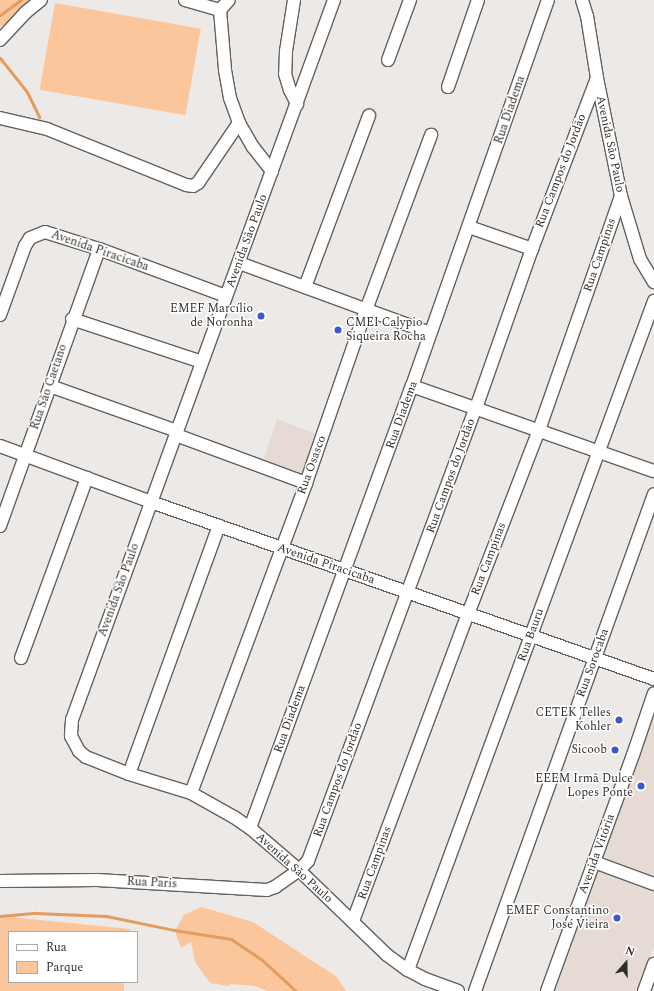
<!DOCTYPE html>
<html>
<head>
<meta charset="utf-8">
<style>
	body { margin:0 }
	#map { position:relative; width:654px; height:991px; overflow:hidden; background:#ede9e6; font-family:Spectral,serif }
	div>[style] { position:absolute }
	.built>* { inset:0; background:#e5dbd4 }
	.green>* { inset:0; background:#fbc69c; transform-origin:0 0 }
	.stream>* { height:3px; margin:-1.5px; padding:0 1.5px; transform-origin:1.5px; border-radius:1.5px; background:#e49b5e }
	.roads { filter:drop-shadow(1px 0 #63605d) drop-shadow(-1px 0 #63605d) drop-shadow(0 1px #63605d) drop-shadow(0 -1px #63605d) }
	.minor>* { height:12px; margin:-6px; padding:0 6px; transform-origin:6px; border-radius:6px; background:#fff }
	.dots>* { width:11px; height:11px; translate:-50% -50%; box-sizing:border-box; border:2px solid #fff; border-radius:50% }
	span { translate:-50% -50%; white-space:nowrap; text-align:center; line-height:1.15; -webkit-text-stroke:3px #fff; paint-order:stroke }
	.street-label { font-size:12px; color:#2f2e2d }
	.poi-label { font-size:12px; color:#2f2e2d }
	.right { translate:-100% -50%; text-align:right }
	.left { translate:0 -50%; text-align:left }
	.legend { position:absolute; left:8px; top:931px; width:130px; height:52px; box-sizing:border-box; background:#fff; border:1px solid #acabab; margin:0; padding:5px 7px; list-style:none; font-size:12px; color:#2f2e2d }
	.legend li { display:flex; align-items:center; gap:8px; height:20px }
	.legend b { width:20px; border:1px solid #acabab }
	.north { position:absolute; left:606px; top:943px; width:40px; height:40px; -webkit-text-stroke:3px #fff; paint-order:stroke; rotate:20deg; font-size:11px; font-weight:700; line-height:16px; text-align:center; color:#2f2e2d }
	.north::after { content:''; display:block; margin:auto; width:14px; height:18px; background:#2f2e2d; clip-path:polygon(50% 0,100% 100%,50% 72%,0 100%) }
</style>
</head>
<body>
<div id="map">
	<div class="built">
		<div style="clip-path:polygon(277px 419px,319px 435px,307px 471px,300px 474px,263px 460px)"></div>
		<div style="clip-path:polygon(654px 715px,654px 876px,603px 857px)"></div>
		<div style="clip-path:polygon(597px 870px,654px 890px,654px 946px,637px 991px,553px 991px)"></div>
	</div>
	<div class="green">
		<div style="clip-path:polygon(0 0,34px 0,16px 17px,0 27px)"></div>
		<div style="left:55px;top:3px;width:148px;height:88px;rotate:10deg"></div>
		<div style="clip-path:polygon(201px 907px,253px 922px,337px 977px,346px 991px,267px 991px,255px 986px,231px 984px,228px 986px,210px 983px,195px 962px,191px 942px,181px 948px,175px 931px,184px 915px)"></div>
		<div style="clip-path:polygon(0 916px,130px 929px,129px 932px,9px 932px,9px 982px,124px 982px,124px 991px,0 991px)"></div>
	</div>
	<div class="stream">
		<div style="left:0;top:15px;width:26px;rotate:-36deg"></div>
		<div style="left:0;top:58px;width:43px;rotate:51.5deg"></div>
		<div style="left:27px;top:92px;width:28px;rotate:64deg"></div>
		<div style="left:0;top:916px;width:36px;rotate:-5deg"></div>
		<div style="left:36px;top:913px;width:70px;rotate:2.5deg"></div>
		<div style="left:106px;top:916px;width:69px;rotate:11.6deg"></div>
		<div style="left:174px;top:930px;width:58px;rotate:9deg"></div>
		<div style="left:231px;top:939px;width:37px;rotate:34deg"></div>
		<div style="left:262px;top:960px;width:46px;rotate:42.4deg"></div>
	</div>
	<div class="roads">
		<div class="minor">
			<div style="left:185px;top:0;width:36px;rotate:16deg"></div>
			<div style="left:294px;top:0;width:52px;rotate:98.9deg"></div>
			<div style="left:286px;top:51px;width:23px;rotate:92deg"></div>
			<div style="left:285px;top:74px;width:17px;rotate:73deg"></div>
			<div style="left:290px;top:90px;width:16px;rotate:63deg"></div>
			<div style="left:334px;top:0;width:766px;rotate:110deg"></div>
			<div style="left:72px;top:720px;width:16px;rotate:94deg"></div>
			<div style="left:71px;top:736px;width:17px;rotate:62deg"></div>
			<div style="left:79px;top:751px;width:9px;rotate:41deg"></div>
			<div style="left:86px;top:757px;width:46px;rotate:21.6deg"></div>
			<div style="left:129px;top:774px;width:65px;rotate:17deg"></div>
			<div style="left:191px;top:793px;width:49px;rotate:29.2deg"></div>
			<div style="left:234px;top:817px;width:19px;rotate:35deg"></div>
			<div style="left:250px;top:828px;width:65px;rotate:40.6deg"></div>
			<div style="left:299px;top:870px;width:122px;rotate:44deg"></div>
			<div style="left:387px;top:955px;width:26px;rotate:36deg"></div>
			<div style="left:408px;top:970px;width:19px;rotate:28deg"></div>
			<div style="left:425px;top:979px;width:35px;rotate:20deg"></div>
			<div style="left:582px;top:0;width:17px;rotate:73deg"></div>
			<div style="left:587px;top:16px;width:63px;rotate:80.8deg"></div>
			<div style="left:597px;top:78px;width:120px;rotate:78.5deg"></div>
			<div style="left:621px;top:196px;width:66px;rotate:73.2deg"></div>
			<div style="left:640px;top:259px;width:27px;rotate:59deg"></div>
			<div style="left:220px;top:10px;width:60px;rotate:85.2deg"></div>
			<div style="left:225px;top:70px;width:28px;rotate:80deg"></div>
			<div style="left:230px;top:98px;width:27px;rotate:70deg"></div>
			<div style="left:239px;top:123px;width:28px;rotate:60deg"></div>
			<div style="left:253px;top:147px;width:31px;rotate:52deg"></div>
			<div style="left:220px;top:10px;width:13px;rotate:-48deg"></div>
			<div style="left:0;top:40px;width:38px;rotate:-47deg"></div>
			<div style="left:26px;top:12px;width:19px;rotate:-39deg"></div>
			<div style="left:388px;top:60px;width:64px;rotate:-69.9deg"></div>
			<div style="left:448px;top:87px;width:92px;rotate:-71deg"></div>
			<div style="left:0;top:118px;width:48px;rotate:13.2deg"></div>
			<div style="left:47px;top:129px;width:150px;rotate:21.9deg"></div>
			<div style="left:186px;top:185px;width:7px;rotate:8deg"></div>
			<div style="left:193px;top:186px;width:6px;rotate:-31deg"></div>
			<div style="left:198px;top:183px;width:73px;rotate:-55.7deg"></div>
			<div style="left:469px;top:227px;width:67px;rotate:19.2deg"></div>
			<div style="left:239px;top:263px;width:203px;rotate:20.1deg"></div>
			<div style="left:305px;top:287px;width:183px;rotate:-69.5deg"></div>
			<div style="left:0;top:315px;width:73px;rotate:-70.1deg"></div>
			<div style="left:25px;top:246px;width:9px;rotate:-58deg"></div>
			<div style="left:30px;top:238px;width:16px;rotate:-22deg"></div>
			<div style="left:45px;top:232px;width:57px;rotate:17.5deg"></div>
			<div style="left:99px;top:249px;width:135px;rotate:20.3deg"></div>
			<div style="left:72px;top:319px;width:137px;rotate:18.3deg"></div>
			<div style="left:50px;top:386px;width:135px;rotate:19.5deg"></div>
			<div style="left:412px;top:386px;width:256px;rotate:19.4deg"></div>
			<div style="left:176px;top:435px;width:139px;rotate:20.3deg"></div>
			<div style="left:0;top:446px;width:161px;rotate:20.3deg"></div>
			<div style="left:151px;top:502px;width:533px;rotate:19.39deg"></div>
			<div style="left:0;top:526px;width:294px;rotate:-70.3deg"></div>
			<div style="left:21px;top:658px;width:192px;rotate:-69.9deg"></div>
			<div style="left:129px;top:774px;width:264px;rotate:-70.1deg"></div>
			<div style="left:191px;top:793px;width:331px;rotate:-69.6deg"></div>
			<div style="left:306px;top:483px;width:183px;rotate:-70.9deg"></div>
			<div style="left:366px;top:310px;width:187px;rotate:-69.6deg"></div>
			<div style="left:250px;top:828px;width:471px;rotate:-69.9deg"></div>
			<div style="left:412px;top:386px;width:409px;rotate:-70.6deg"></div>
			<div style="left:594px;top:862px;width:64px;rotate:20.1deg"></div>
			<div style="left:0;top:881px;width:97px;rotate:-0.6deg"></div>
			<div style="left:97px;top:880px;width:170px;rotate:3.4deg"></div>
			<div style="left:267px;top:890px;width:9px;rotate:-21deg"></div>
			<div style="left:275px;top:887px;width:29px;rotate:-35deg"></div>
			<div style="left:299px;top:870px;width:13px;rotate:-45deg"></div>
			<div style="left:308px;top:861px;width:483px;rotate:-69.7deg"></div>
			<div style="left:476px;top:408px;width:169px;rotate:-70.6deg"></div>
			<div style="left:532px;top:249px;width:183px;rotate:-69.2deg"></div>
			<div style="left:353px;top:921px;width:328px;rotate:-69.5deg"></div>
			<div style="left:468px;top:614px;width:197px;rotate:-68.9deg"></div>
			<div style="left:539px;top:430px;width:248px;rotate:-70.7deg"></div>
			<div style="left:408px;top:970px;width:713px;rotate:-69.81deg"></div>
			<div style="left:475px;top:991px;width:528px;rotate:-70.19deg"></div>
			<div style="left:547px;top:991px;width:251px;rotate:-70deg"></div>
			<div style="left:633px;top:755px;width:65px;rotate:-71.3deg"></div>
			<div style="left:644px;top:991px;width:29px;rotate:-70deg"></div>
		</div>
	</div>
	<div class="dots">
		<div style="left:261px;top:316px;background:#3e57ca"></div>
		<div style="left:338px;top:330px;background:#3e57ca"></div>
		<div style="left:619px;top:720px;background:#3e57ca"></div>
		<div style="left:615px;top:750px;background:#3e57ca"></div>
		<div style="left:641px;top:786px;background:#3e57ca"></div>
		<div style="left:617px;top:918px;background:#3e57ca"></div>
	</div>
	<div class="street-label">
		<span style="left:510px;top:110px;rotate:-71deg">Rua Diadema</span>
		<span style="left:610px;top:144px;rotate:78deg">Avenida São Paulo</span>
		<span style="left:561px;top:171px;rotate:-69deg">Rua Campos do Jordão</span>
		<span style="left:247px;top:241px;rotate:-70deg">Avenida São Paulo</span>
		<span style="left:100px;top:251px;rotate:19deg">Avenida Piracicaba</span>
		<span style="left:600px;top:255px;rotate:-71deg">Rua Campinas</span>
		<span style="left:49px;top:387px;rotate:-71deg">Rua São Caetano</span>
		<span style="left:402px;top:415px;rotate:-70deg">Rua Diadema</span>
		<span style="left:312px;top:465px;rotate:-70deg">Rua Osasco</span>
		<span style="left:451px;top:476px;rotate:-70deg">Rua Campos do Jordão</span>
		<span style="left:489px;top:559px;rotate:-69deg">Rua Campinas</span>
		<span style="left:326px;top:564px;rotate:19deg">Avenida Piracicaba</span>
		<span style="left:119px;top:590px;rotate:-70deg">Avenida São Paulo</span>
		<span style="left:531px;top:635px;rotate:-70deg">Rua Bauru</span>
		<span style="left:593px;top:663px;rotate:-70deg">Rua Sorocaba</span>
		<span style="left:290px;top:719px;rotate:-70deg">Rua Diadema</span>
		<span style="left:338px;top:780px;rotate:-70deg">Rua Campos do Jordão</span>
		<span style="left:597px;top:854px;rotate:-70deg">Avenida Vitória</span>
		<span style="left:375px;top:863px;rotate:-70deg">Rua Campinas</span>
		<span style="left:294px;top:868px;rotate:42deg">Avenida São Paulo</span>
		<span style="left:152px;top:883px;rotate:3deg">Rua Paris</span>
	</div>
	<div class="poi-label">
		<span class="right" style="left:253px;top:316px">EMEF Marcílio<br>de Noronha</span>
		<span class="left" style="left:346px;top:330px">CMEI Calypio<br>Siqueira Rocha</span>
		<span class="right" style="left:611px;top:720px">CETEK Telles<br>Kohler</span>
		<span class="right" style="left:607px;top:750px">Sicoob</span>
		<span class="right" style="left:633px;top:786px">EEEM Irmã Dulce<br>Lopes Ponte</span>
		<span class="right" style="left:609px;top:918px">EMEF Constantino<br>José Vieira</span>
	</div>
	<ul class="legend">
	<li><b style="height:5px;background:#fff"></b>Rua</li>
	<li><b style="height:11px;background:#fbc69c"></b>Parque</li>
	</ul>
	<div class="north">N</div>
</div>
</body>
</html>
